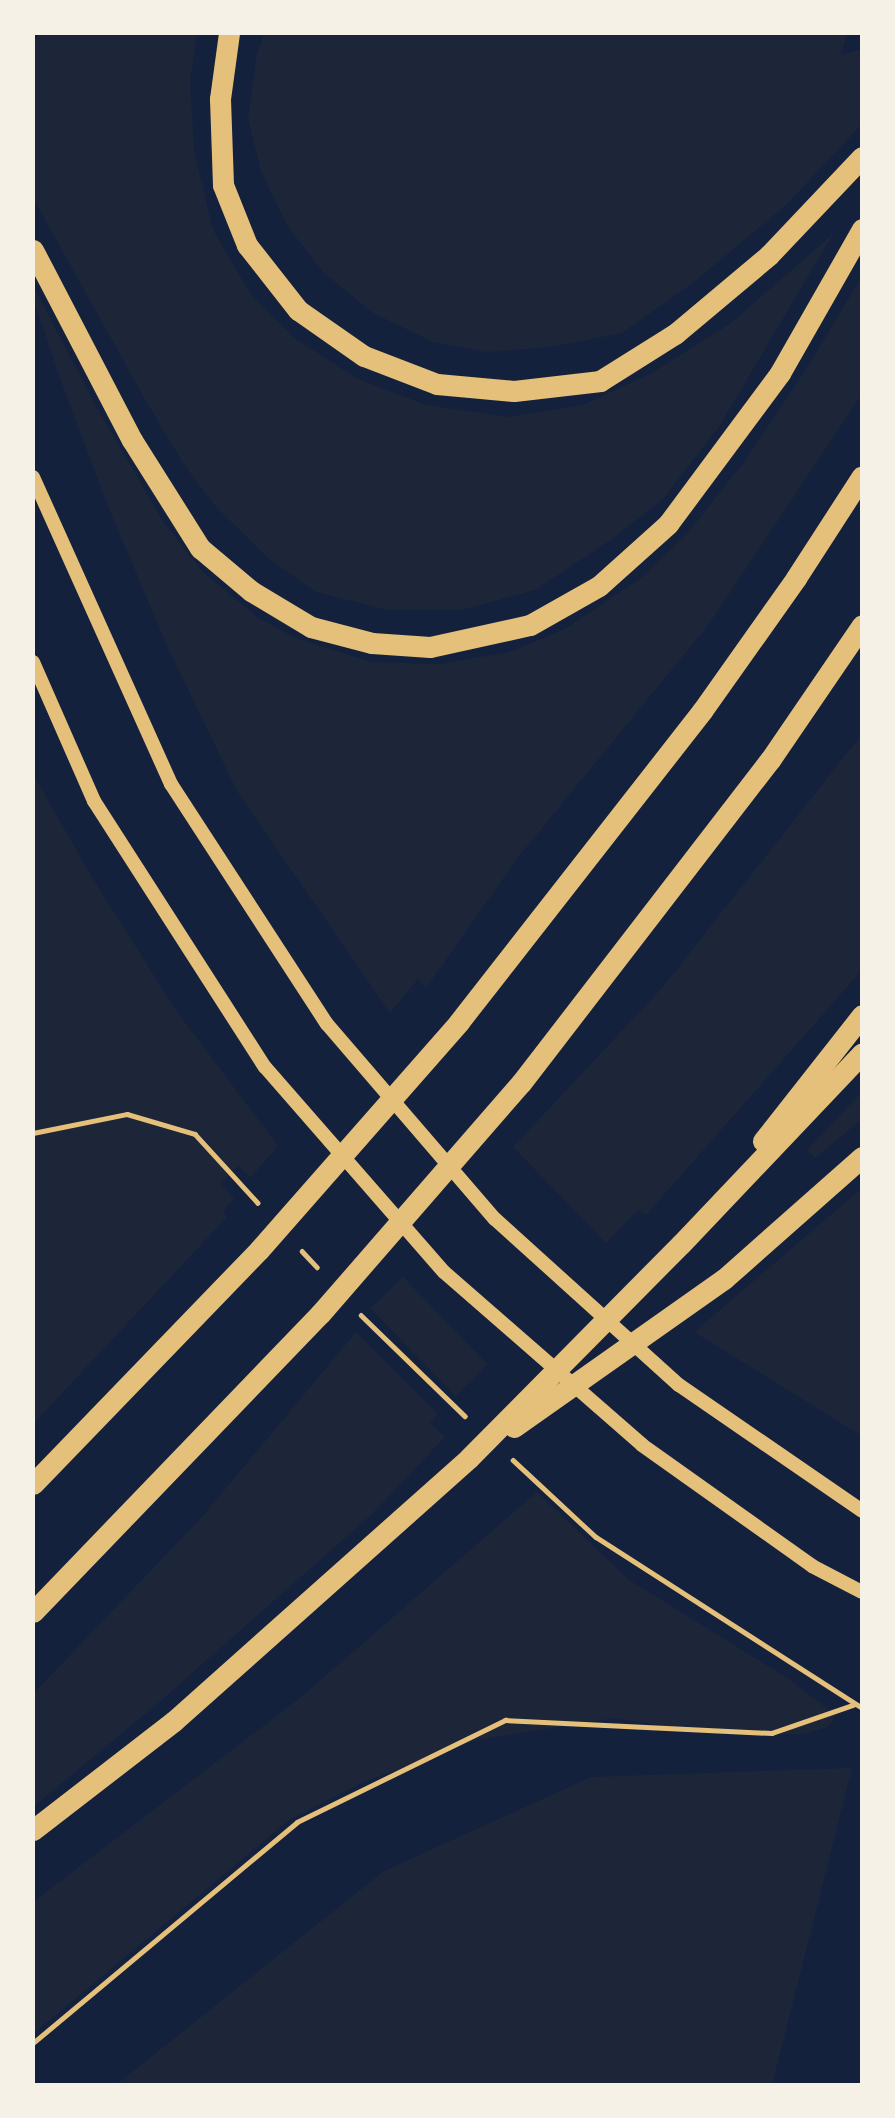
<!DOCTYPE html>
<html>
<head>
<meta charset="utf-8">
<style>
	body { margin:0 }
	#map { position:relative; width:895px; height:2118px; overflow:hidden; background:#14213d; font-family:"Nunito Sans",sans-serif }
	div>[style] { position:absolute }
	.green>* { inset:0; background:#1d2539; transform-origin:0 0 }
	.path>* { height:4.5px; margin:-2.25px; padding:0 2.25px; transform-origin:2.25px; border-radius:2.25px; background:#e5c07b }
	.secondary>* { height:14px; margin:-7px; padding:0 7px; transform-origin:7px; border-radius:7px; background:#e5c07b }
	.motorway>* { height:21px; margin:-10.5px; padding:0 10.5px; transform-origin:10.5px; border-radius:10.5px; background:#e5c07b }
	span { translate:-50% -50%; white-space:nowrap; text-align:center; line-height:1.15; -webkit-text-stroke:6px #f6f1e7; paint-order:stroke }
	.frame { position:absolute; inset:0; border:35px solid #f6f1e7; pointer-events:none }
</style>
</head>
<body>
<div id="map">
	<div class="green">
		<div style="clip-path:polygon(41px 33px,197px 33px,190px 81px,194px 151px,213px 230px,251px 295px,297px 340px,358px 379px,426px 405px,508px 417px,583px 405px,652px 373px,731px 323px,833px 234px,720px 425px,664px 498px,612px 539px,535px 590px,461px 610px,388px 610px,316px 592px,269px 559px,216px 507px,185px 466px,147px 403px,33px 198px,33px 42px)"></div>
		<div style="clip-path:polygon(264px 33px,847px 33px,841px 55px,862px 49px,862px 124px,787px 204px,694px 282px,622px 333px,551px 347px,486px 352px,433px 342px,373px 313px,323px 272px,288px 227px,262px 174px,248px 118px,257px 54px)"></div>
		<div style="clip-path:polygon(862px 276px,862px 394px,852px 409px,709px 624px,519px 856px,426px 988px,418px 979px,390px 1013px,237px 791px,169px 650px,109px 509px,57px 370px,33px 298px,33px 285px,93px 401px,164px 523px,204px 573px,258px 618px,296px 638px,371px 662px,440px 664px,510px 652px,563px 630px,641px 578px,687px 534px,744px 462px,807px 368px)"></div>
		<div style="clip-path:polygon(862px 734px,862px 970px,646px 1215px,638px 1210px,606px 1243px,513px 1147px,662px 988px)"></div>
		<div style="clip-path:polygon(33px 774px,90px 874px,175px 1009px,278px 1146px,250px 1178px,239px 1166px,220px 1184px,234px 1198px,223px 1211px,227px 1217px,33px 1424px)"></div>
		<div style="clip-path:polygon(862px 1092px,862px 1119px,815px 1158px,807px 1150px)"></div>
		<div style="clip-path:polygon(862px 1188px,862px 1436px,694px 1332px)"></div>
		<div style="left:403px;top:1277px;width:122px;height:45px;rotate:46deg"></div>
		<div style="clip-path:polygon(356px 1332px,438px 1414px,430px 1423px,445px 1437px,371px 1515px,157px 1704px,33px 1807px,33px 1694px,201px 1518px)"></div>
		<div style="clip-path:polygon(537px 1492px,629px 1580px,786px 1677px,834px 1714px,833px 1722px,825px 1728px,803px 1734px,713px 1734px,614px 1718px,476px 1740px,361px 1783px,289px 1820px,33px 2034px,33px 1902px,300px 1698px)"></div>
		<div style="clip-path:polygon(852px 1768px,772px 2085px,116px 2085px,384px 1871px,591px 1777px)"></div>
	</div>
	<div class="path">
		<div style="left:33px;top:1133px;width:96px;rotate:-11.4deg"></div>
		<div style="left:127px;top:1114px;width:71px;rotate:16.4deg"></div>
		<div style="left:195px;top:1134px;width:93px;rotate:47.6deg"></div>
		<div style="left:302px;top:1251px;width:22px;rotate:47deg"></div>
		<div style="left:361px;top:1315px;width:145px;rotate:44.2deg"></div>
		<div style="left:513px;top:1460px;width:113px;rotate:42.9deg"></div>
		<div style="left:596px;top:1537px;width:316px;rotate:32.7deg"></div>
		<div style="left:33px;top:2043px;width:344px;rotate:-39.9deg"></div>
		<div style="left:297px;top:1822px;width:232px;rotate:-26.1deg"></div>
		<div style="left:505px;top:1720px;width:267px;rotate:2.8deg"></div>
		<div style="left:772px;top:1733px;width:86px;rotate:-19.1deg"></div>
	</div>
	<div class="secondary">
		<div style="left:33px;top:477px;width:337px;rotate:65.8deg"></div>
		<div style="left:171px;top:784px;width:286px;rotate:57deg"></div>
		<div style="left:327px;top:1024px;width:257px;rotate:49.3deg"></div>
		<div style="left:495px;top:1219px;width:248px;rotate:42.1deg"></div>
		<div style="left:679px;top:1385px;width:222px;rotate:34.5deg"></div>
		<div style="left:33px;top:662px;width:152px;rotate:66.3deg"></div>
		<div style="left:94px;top:801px;width:316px;rotate:57.3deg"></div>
		<div style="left:265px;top:1067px;width:272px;rotate:48.9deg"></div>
		<div style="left:444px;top:1272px;width:263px;rotate:41.1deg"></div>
		<div style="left:642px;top:1445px;width:209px;rotate:35.4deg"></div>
		<div style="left:812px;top:1566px;width:56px;rotate:27.5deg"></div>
	</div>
	<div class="motorway">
		<div style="left:229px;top:33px;width:67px;rotate:97.8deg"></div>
		<div style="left:220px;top:99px;width:86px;rotate:88deg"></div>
		<div style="left:223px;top:185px;width:65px;rotate:68.2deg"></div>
		<div style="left:247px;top:245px;width:83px;rotate:51.9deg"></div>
		<div style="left:298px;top:310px;width:80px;rotate:34.9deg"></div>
		<div style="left:364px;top:356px;width:78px;rotate:21deg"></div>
		<div style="left:437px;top:384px;width:77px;rotate:5.2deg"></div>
		<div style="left:514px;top:391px;width:87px;rotate:-6.6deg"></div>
		<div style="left:600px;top:381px;width:89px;rotate:-32.1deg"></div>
		<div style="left:675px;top:334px;width:123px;rotate:-40deg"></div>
		<div style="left:769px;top:255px;width:135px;rotate:-46.5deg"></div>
		<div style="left:33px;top:250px;width:214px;rotate:62.5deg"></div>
		<div style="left:132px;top:440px;width:128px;rotate:57.8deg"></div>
		<div style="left:200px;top:548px;width:67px;rotate:40.1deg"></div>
		<div style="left:251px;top:591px;width:70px;rotate:31deg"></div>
		<div style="left:311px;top:627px;width:63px;rotate:14.7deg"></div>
		<div style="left:372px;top:643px;width:58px;rotate:3.9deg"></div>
		<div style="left:430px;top:647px;width:102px;rotate:-12.4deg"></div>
		<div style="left:530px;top:625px;width:79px;rotate:-29.5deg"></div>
		<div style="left:599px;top:586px;width:93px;rotate:-41.9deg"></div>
		<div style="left:668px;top:524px;width:188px;rotate:-53.4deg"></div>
		<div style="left:780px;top:373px;width:166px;rotate:-60.3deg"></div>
		<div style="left:763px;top:1141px;width:160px;rotate:-51.8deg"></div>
		<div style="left:514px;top:1427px;width:257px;rotate:-35.2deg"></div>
		<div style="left:724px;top:1279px;width:184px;rotate:-41.5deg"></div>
		<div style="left:33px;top:1484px;width:325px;rotate:-46deg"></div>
		<div style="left:259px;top:1250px;width:303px;rotate:-48.7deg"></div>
		<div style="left:459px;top:1022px;width:395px;rotate:-52deg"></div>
		<div style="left:702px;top:711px;width:163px;rotate:-54.7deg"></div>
		<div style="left:796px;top:578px;width:121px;rotate:-57.1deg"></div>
		<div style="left:33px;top:1612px;width:414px;rotate:-46.1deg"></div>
		<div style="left:320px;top:1314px;width:306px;rotate:-49deg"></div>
		<div style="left:521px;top:1083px;width:408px;rotate:-52.4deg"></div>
		<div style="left:770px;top:760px;width:163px;rotate:-55.7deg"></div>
		<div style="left:33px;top:1830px;width:178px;rotate:-37.7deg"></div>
		<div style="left:174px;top:1721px;width:395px;rotate:-41.7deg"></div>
		<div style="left:469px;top:1458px;width:301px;rotate:-45.3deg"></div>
		<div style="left:681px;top:1244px;width:263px;rotate:-46.5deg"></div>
	</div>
	<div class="frame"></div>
</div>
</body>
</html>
